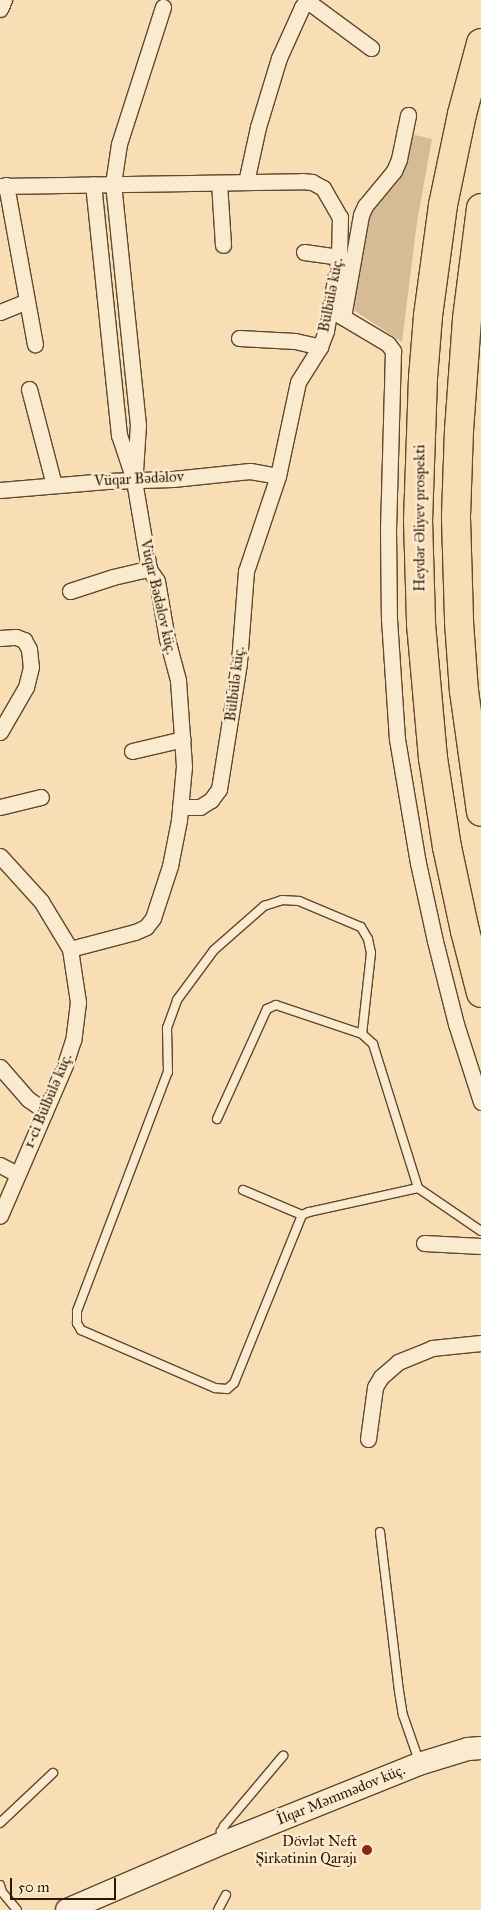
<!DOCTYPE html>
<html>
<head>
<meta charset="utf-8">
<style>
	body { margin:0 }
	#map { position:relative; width:481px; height:1910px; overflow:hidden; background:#f8deb5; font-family:"IM FELL Great Primer",serif }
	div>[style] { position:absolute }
	.green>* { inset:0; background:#d6bc96 }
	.roads { filter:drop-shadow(1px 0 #60482d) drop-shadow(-1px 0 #60482d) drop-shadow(0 1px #60482d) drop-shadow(0 -1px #60482d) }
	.lane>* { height:8px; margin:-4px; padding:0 4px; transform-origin:4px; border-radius:4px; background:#faeacf }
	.street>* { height:15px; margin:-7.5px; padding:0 7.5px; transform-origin:7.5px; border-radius:7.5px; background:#faeacf }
	.secondary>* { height:22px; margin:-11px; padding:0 11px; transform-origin:11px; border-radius:11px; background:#faeacf }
	.highway>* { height:28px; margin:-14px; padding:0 14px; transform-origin:14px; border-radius:14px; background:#f8deb5 }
	.dots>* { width:14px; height:14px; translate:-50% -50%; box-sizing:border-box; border:2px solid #faeacf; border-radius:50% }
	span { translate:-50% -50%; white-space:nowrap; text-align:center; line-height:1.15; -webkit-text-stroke:5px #faeacf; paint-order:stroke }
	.street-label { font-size:15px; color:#2e1600 }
	.poi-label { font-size:15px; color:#2e1600 }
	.right { translate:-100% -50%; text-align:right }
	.scale { position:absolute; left:10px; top:1878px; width:106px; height:22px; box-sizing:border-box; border:2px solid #2e1600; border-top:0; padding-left:6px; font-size:15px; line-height:18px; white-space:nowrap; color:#2e1600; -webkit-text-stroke:4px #faeacf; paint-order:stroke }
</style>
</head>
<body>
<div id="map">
	<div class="green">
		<div style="clip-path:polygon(411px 134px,432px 139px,417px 222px,402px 342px,355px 311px,350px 300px,367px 213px)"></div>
	</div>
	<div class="roads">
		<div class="lane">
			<div style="left:217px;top:1119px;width:121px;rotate:-65.6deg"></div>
			<div style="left:267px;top:1009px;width:10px;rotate:-24deg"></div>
			<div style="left:276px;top:1005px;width:91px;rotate:18.6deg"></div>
			<div style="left:362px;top:1034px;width:15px;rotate:42deg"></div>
			<div style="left:373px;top:1044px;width:151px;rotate:72.6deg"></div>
			<div style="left:418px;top:1188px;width:112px;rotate:167.6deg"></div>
			<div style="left:309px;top:1212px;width:8px;rotate:157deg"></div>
			<div style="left:302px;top:1215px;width:181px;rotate:112deg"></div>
			<div style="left:234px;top:1383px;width:9px;rotate:139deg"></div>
			<div style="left:227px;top:1389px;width:12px;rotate:-175deg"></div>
			<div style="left:215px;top:1388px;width:146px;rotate:-156.6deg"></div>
			<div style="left:81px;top:1330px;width:8px;rotate:-120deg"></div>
			<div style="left:77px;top:1323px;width:12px;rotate:-90deg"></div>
			<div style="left:77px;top:1311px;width:256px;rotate:-69.2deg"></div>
			<div style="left:168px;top:1072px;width:44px;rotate:-91.3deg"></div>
			<div style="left:167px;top:1028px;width:30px;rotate:-70deg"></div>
			<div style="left:177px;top:1000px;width:62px;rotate:-53.5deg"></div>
			<div style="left:214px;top:950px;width:67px;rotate:-41.3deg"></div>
			<div style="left:264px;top:906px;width:19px;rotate:-18deg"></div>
			<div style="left:282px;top:900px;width:17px;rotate:3deg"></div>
			<div style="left:299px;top:901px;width:67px;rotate:22.8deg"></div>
			<div style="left:361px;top:927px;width:14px;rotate:60deg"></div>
			<div style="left:368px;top:939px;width:14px;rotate:78deg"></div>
			<div style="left:371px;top:953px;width:81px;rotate:96.3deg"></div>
			<div style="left:418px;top:1188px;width:76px;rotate:34.3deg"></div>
			<div style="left:243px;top:1190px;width:64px;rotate:23deg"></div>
			<div style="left:380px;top:1532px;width:160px;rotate:83.2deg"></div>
			<div style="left:399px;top:1691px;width:24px;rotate:81deg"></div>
			<div style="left:403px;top:1715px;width:49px;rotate:70.8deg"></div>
			<div style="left:0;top:1823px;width:73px;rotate:-43.3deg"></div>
			<div style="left:224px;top:1840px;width:9px;rotate:-111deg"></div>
			<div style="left:221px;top:1832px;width:7px;rotate:-63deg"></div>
			<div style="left:224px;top:1826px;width:92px;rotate:-49.9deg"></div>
			<div style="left:0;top:1885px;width:7px;rotate:74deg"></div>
			<div style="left:2px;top:1892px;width:23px;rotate:50deg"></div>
			<div style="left:218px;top:1910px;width:17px;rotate:-62deg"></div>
		</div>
		<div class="street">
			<div style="left:0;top:9px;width:10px;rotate:-66deg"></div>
			<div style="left:246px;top:182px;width:56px;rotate:-77.7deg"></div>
			<div style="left:258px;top:127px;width:72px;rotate:-73.1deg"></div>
			<div style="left:279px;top:58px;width:56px;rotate:-65.7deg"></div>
			<div style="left:302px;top:7px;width:5px;rotate:-53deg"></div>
			<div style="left:305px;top:3px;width:5px"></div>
			<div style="left:310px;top:3px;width:76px;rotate:36.4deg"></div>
			<div style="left:219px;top:183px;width:62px;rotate:86.3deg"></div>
			<div style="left:6px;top:185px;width:162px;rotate:79.7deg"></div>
			<div style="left:0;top:186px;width:302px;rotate:-0.9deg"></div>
			<div style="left:302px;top:181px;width:10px;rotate:6deg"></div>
			<div style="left:312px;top:182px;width:13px;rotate:29deg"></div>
			<div style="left:323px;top:188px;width:34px;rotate:60deg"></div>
			<div style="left:340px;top:217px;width:40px;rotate:91.4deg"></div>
			<div style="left:339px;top:257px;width:75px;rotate:100deg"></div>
			<div style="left:326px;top:331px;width:17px;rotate:111deg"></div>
			<div style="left:320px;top:347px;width:41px;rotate:122.2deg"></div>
			<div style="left:298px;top:382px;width:96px;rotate:102deg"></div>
			<div style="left:278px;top:476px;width:100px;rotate:108.6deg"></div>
			<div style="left:246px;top:571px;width:92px;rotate:94.4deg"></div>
			<div style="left:239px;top:663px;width:128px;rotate:99deg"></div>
			<div style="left:219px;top:789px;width:14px;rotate:126deg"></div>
			<div style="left:211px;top:800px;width:13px;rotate:148deg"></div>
			<div style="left:200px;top:807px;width:20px;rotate:180deg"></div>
			<div style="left:304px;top:252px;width:35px;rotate:8deg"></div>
			<div style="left:331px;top:310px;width:66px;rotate:30.8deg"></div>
			<div style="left:388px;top:344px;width:9px;rotate:54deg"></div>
			<div style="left:393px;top:351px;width:177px;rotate:91.6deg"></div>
			<div style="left:388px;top:528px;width:91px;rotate:89.4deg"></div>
			<div style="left:389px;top:619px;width:120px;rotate:86.2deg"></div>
			<div style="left:397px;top:739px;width:126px;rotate:80.4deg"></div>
			<div style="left:418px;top:863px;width:80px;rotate:77.7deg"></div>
			<div style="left:435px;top:941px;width:86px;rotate:75.8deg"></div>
			<div style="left:456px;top:1024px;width:82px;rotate:72.2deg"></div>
			<div style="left:0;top:312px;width:29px;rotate:-22deg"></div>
			<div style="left:343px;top:317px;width:104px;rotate:-80deg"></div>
			<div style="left:361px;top:215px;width:10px;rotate:-66deg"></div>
			<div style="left:365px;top:206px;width:45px;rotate:-50.4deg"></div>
			<div style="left:394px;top:171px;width:13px;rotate:-67deg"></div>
			<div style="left:399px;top:159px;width:45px;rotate:-78.4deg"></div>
			<div style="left:239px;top:338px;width:56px;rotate:3.1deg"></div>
			<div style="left:295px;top:341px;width:26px;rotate:13deg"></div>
			<div style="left:29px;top:389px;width:99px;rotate:75.4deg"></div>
			<div style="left:135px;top:471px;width:46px;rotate:-86.3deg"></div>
			<div style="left:138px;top:425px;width:242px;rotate:-95.9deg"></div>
			<div style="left:113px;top:184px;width:40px;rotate:-81.5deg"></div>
			<div style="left:119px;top:144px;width:144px;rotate:-72.2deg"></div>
			<div style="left:0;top:490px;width:107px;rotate:-4.8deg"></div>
			<div style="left:107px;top:481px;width:66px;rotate:-1.7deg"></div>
			<div style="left:173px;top:479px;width:77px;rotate:-5.9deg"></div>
			<div style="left:250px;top:471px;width:28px;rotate:10deg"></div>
			<div style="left:70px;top:591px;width:45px;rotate:-18deg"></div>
			<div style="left:113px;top:577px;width:37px;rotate:-13deg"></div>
			<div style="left:0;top:638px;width:16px;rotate:-4deg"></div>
			<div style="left:16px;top:637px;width:9px;rotate:21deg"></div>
			<div style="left:24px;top:640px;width:10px;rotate:61deg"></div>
			<div style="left:29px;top:649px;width:18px;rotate:84deg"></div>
			<div style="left:31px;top:667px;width:21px;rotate:104deg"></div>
			<div style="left:26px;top:687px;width:52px;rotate:120deg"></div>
			<div style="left:132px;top:751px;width:52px;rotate:-13.2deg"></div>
			<div style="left:0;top:807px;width:42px;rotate:-13.7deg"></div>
			<div style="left:0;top:856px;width:61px;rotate:47.7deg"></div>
			<div style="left:41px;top:901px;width:56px;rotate:58.9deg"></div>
			<div style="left:70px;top:949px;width:54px;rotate:81.4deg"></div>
			<div style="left:78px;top:1002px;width:38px;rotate:97deg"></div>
			<div style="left:73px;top:1040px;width:26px;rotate:108deg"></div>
			<div style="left:65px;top:1065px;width:164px;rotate:113.3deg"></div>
			<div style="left:70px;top:949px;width:67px;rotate:-14.7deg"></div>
			<div style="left:135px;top:932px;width:12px;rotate:-24deg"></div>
			<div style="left:146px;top:927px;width:11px;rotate:-52deg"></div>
			<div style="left:153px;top:918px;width:55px;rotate:-71.9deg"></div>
			<div style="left:170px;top:866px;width:47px;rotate:-78.9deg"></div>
			<div style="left:179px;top:820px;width:54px;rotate:-84.7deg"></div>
			<div style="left:184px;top:766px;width:86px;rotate:-94deg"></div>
			<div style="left:178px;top:680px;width:42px;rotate:-105deg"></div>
			<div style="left:167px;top:639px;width:59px;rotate:-99.8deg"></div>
			<div style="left:157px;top:581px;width:14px;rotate:-124deg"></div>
			<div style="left:149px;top:569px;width:90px;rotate:-99.6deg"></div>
			<div style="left:134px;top:480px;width:47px;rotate:-108.4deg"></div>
			<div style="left:119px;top:435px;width:252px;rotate:-95.9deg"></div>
			<div style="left:0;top:1067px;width:43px;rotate:48.8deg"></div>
			<div style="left:28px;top:1099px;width:21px;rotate:35deg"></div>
			<div style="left:0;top:1165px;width:19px;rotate:28deg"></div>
			<div style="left:424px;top:1243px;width:57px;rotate:3deg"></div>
			<div style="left:368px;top:1439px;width:52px;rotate:-82.3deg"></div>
			<div style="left:375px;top:1387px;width:12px;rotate:-59deg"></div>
			<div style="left:381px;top:1377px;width:23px;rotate:-41deg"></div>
			<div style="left:398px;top:1362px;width:37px;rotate:-22deg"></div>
			<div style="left:432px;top:1348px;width:49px;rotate:-5.8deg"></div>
		</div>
		<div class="secondary">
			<div style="left:67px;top:1910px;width:172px;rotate:-23.3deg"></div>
			<div style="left:225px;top:1842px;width:209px;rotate:-21.9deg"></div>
			<div style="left:419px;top:1764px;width:51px;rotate:-17deg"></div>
			<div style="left:468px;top:1749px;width:13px;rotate:-4deg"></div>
		</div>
		<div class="highway">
			<div style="left:481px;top:43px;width:73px;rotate:105deg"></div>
			<div style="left:462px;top:114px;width:93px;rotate:101.8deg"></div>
			<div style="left:443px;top:205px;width:112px;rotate:97.7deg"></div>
			<div style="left:428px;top:316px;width:62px;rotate:94.6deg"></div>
			<div style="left:423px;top:378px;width:142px;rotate:92deg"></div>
			<div style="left:418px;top:520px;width:104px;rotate:88.3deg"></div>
			<div style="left:421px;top:624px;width:135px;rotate:84.9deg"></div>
			<div style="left:433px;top:758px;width:90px;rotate:81.1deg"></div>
			<div style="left:447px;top:847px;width:86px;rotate:77.9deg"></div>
			<div style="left:465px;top:931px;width:64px;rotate:75.5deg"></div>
			<div style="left:481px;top:208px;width:112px;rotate:97.2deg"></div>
			<div style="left:467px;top:319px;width:111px;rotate:94.1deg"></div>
			<div style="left:459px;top:430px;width:88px;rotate:92deg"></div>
			<div style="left:456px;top:518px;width:104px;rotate:88.3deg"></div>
			<div style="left:459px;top:622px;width:69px;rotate:85.9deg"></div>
			<div style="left:464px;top:691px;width:122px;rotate:82deg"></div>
		</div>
	</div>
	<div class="dots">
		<div style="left:367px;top:1850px;background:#8f2418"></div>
	</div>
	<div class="street-label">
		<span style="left:331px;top:295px;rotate:-79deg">Bülbülə küç.</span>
		<span style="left:139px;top:479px;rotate:-3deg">Vüqar Bədəlov</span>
		<span style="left:420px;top:518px;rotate:-90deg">Heydər Əliyev prospekti</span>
		<span style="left:158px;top:597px;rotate:77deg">Vüqar Bədəlov küç.</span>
		<span style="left:235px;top:684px;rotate:-83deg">Bülbülə küç.</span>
		<span style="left:48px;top:1101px;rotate:-67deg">1-ci Bülbülə küç.</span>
		<span style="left:341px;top:1795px;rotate:-22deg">İlqar Məmmədov küç.</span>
	</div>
	<div class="poi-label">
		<span class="right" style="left:357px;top:1850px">Dövlət Neft<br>Şirkətinin Qarajı</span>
	</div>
	<div class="scale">50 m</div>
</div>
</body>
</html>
